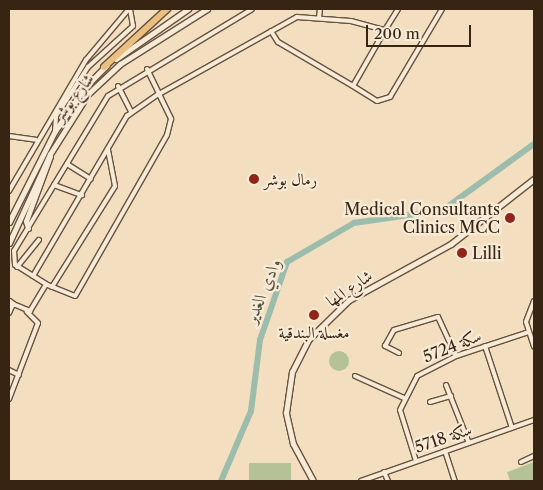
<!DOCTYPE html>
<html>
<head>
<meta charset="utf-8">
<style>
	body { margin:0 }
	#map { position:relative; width:543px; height:490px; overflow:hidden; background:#f3dec0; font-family:"Libre Caslon Text",Amiri,serif }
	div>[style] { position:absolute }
	.green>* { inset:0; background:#b5c297; transform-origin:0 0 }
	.round { border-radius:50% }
	.river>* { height:6px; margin:-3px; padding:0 3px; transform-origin:3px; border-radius:3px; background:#9dbdac }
	.roads { filter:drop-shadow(1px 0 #67523e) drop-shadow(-1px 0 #67523e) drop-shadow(0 1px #67523e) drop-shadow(0 -1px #67523e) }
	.minor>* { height:4px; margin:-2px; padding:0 2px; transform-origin:2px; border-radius:2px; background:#f7ead6 }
	.tertiary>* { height:4.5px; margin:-2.25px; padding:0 2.25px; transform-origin:2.25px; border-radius:2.25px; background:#f7ead6 }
	.secondary>* { height:5px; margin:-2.5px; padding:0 2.5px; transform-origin:2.5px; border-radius:2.5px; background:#f7ead6 }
	.motorway>* { height:6px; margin:-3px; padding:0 3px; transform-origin:3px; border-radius:3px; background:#eabf80 }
	.dots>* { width:14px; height:14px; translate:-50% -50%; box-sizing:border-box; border:2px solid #f7ead6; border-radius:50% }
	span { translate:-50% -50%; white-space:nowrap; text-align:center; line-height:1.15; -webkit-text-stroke:4.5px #f7ead6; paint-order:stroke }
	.street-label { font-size:16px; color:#382413 }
	.poi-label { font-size:16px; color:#382413 }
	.left { translate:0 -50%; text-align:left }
	.right { translate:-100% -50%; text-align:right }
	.water-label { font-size:18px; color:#565241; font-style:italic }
	.frame { position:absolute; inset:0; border:10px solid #382413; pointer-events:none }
	.scale { position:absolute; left:366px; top:25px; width:105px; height:22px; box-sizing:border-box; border:2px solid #382413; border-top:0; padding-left:6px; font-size:15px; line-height:18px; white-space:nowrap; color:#382413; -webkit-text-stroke:4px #f7ead6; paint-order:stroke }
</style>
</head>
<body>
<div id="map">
	<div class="green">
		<div class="round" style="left:329px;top:351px;width:20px;height:20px"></div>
		<div style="clip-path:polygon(534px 462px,534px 481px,510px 481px,507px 472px)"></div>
		<div style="left:249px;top:463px;width:42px;height:18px"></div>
	</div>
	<div class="river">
		<div style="left:221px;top:481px;width:76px;rotate:-66.8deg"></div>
		<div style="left:251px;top:411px;width:72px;rotate:-82.8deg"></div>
		<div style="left:260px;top:340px;width:83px;rotate:-70.9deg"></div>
		<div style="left:287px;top:262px;width:78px;rotate:-30.2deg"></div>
		<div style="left:354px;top:223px;width:90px;rotate:-8.3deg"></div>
		<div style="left:443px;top:210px;width:112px;rotate:-36deg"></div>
	</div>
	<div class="roads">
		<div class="minor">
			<div style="left:319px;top:18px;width:9px;rotate:-84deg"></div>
			<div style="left:385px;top:30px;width:64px;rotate:119.7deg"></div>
			<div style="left:353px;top:86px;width:28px;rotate:32deg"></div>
			<div style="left:377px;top:101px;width:14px;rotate:-17deg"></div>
			<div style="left:390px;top:97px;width:102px;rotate:-59.4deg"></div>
			<div style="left:271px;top:31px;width:13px;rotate:58deg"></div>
			<div style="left:278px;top:42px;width:87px;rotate:30.4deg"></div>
			<div style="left:147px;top:69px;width:28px;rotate:64deg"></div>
			<div style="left:159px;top:94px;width:158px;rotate:-29.2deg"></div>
			<div style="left:297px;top:17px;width:54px;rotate:4.2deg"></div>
			<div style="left:351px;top:21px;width:35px;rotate:15deg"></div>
			<div style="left:385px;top:30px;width:25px;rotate:-58deg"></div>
			<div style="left:118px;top:86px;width:28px;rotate:63deg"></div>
			<div style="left:55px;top:131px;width:15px;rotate:-86deg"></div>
			<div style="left:56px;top:116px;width:59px;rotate:-56.9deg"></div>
			<div style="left:88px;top:67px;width:61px;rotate:-42.3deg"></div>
			<div style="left:133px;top:26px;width:17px;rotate:-100deg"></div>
			<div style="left:9px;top:136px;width:27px;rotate:8deg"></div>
			<div style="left:67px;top:164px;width:28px;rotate:32deg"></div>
			<div style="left:54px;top:185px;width:30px;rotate:20deg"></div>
			<div style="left:9px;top:191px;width:152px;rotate:-59.6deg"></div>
			<div style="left:86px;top:60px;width:67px;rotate:-49.9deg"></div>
			<div style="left:17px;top:267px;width:35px;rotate:-51deg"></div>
			<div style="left:33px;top:276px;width:186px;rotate:-59.6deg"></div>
			<div style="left:127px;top:116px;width:39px;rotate:-35deg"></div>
			<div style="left:159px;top:94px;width:28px;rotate:64deg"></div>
			<div style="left:171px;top:119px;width:16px;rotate:104deg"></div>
			<div style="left:167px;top:135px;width:185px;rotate:119.7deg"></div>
			<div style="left:75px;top:296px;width:31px;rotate:-158deg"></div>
			<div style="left:52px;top:287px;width:119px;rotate:-58deg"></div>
			<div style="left:115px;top:186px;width:38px;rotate:-101deg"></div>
			<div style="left:534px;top:301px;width:22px;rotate:111deg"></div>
			<div style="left:526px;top:322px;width:26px;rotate:72deg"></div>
			<div style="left:11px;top:303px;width:21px;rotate:23deg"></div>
			<div style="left:30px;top:311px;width:31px;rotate:-59deg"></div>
			<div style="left:46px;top:284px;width:36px;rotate:-148deg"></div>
			<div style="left:15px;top:265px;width:14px;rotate:-94deg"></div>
			<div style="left:14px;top:251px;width:181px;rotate:-58.8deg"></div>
			<div style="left:108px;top:96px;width:168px;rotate:-31.1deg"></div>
			<div style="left:9px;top:313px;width:10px;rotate:-66deg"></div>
			<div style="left:485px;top:346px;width:86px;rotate:71.8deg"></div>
			<div style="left:399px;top:353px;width:16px;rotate:-153deg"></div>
			<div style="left:385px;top:346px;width:18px;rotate:-61deg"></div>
			<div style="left:394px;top:330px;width:46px;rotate:-16.5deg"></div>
			<div style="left:438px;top:317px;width:43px;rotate:65.2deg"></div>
			<div style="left:9px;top:370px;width:11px;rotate:27deg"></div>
			<div style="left:355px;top:376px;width:54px;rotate:24.2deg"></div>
			<div style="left:446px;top:385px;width:62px;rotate:68.4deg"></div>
			<div style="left:9px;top:399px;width:81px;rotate:-69.1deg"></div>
			<div style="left:38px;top:323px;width:16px;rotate:-135deg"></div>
			<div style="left:430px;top:402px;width:22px;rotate:-16deg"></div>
			<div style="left:445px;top:451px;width:32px;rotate:72deg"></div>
			<div style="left:416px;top:461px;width:53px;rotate:-107.4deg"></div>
			<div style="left:400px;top:410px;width:38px;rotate:-63deg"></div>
			<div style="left:417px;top:376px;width:44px;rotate:-27.1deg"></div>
			<div style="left:456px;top:356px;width:77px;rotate:-18.2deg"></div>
			<div style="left:521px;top:462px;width:14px;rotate:-25deg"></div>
			<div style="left:384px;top:472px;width:10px;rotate:66deg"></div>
			<div style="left:361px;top:481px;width:183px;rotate:-19.4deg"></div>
		</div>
		<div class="tertiary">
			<div style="left:313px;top:481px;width:42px;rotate:-118.4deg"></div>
			<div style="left:293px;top:444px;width:32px;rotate:-103deg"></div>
			<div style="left:286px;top:413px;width:41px;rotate:-81.7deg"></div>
			<div style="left:292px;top:372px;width:37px;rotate:-63deg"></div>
			<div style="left:309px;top:339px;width:56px;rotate:-44.3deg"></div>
			<div style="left:349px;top:300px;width:116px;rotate:-28.8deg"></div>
			<div style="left:451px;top:244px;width:105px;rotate:-38.1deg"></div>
		</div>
		<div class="secondary">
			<div style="left:116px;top:59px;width:88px;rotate:-34.8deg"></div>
			<div style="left:9px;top:222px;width:102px;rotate:-63.2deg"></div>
			<div style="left:55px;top:131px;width:53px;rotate:-55.7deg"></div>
			<div style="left:85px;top:87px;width:31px;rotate:-45deg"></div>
			<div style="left:28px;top:228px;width:7px;rotate:-106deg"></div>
			<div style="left:26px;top:221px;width:69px;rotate:-69.7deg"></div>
			<div style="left:9px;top:243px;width:98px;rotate:-65.3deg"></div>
			<div style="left:50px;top:154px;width:71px;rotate:-57.7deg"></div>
			<div style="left:88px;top:94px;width:44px;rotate:-43.2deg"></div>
			<div style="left:120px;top:64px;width:103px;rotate:-32.3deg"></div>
			<div style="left:9px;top:301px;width:5px;rotate:37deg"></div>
		</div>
		<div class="motorway">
			<div style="left:104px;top:67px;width:86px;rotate:-42.6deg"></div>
		</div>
	</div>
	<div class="dots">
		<div style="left:254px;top:179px;background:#8f2418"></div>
		<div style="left:510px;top:218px;background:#8f2418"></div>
		<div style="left:462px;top:253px;background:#8f2418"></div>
		<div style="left:314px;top:315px;background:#8f2418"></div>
	</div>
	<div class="street-label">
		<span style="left:73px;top:97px;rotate:-52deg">شارع بوشر</span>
		<span style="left:349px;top:288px;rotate:-34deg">شارع المها</span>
		<span style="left:452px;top:346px;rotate:-22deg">سكة 5724</span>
		<span style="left:443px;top:438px;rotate:-19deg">سكة 5718</span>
	</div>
	<div class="poi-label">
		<span class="left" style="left:264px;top:179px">رمال بوشر</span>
		<span class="right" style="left:500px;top:218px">Medical Consultants<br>Clinics MCC</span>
		<span class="left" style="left:472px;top:253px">Lilli</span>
		<span style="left:314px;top:332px">مغسلة البندقية</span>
	</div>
	<div class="water-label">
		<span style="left:263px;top:291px;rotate:-68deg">وادي الغدير</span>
	</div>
	<div class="frame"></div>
	<div class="scale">200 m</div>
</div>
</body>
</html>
